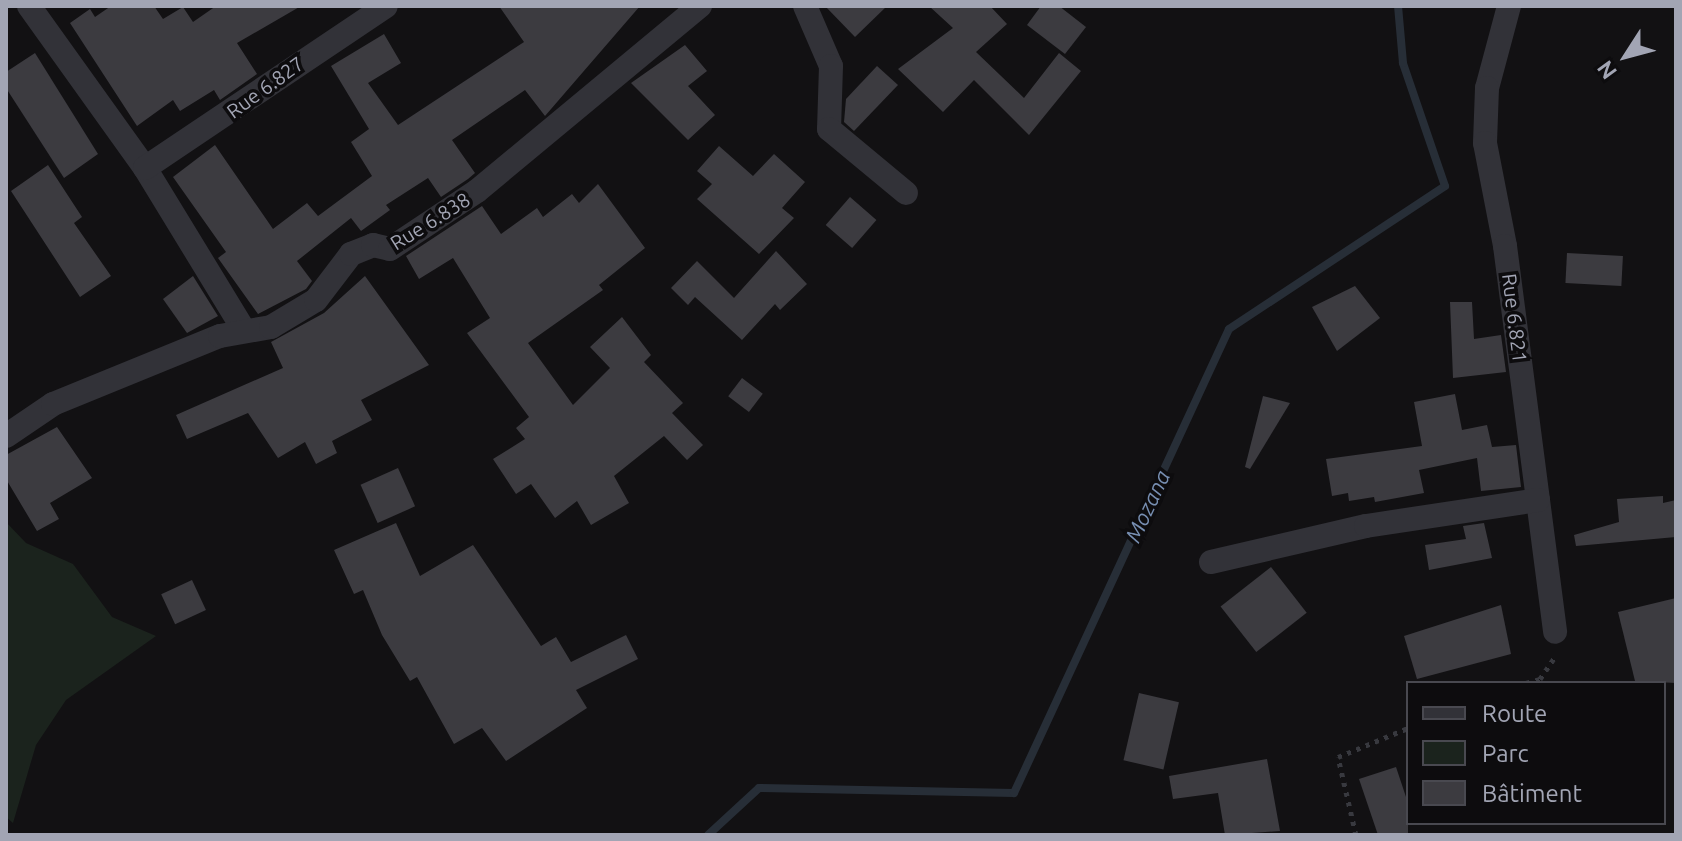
<!DOCTYPE html>
<html>
<head>
<meta charset="utf-8">
<style>
	body { margin:0 }
	#map { position:relative; width:1682px; height:841px; overflow:hidden; background:#121113; font-family:Ubuntu,sans-serif }
	div>[style] { position:absolute }
	.green>* { inset:0; background:#1b231d }
	.stream>* { height:8px; margin:-4px; padding:0 4px; transform-origin:4px; border-radius:4px; background:#272e37 }
	.building>* { inset:0; background:#3c3b40; transform-origin:0 0 }
	.path>* { height:5px; margin-top:-2.5px; transform-origin:0; background:repeating-linear-gradient(90deg,#38393f 0 4px,transparent 0 10px) }
	.street>* { height:24px; margin:-12px; padding:0 12px; transform-origin:12px; border-radius:12px; background:#323238 }
	span { translate:-50% -50%; white-space:nowrap; text-align:center; line-height:1.15; -webkit-text-stroke:7px #0d0c0e; paint-order:stroke }
	.street-label { font-size:20px; color:#a2a5b4 }
	.water-label { font-size:22px; color:#778eb1; font-style:italic }
	.frame { position:absolute; inset:0; border:8px solid #a2a5b4; pointer-events:none }
	.legend { position:absolute; left:1406px; top:681px; width:260px; height:144px; box-sizing:border-box; background:#0d0c0e; border:2px solid #494950; margin:0; padding:10px 14px; list-style:none; font-size:24px; color:#a2a5b4 }
	.legend li { display:flex; align-items:center; gap:16px; height:40px }
	.legend b { width:40px; border:2px solid #494950 }
	.north { position:absolute; left:1586px; top:16px; width:80px; height:80px; -webkit-text-stroke:6px #0d0c0e; paint-order:stroke; rotate:234deg; font-size:22px; font-weight:700; line-height:32px; text-align:center; color:#a2a5b4 }
	.north::after { content:''; display:block; margin:auto; width:28px; height:36px; background:#a2a5b4; clip-path:polygon(50% 0,100% 100%,50% 72%,0 100%) }
</style>
</head>
<body>
<div id="map">
	<div class="green">
		<div style="clip-path:polygon(6px 522px,26px 543px,73px 564px,112px 617px,156px 636px,66px 700px,36px 745px,13px 823px,6px 817px)"></div>
	</div>
	<div class="stream">
		<div style="left:708px;top:835px;width:69px;rotate:-42.7deg"></div>
		<div style="left:759px;top:788px;width:255px;rotate:1.1deg"></div>
		<div style="left:1014px;top:793px;width:511px;rotate:-65.14deg"></div>
		<div style="left:1229px;top:329px;width:259px;rotate:-33.5deg"></div>
		<div style="left:1445px;top:186px;width:130px;rotate:-108.9deg"></div>
		<div style="left:1403px;top:63px;width:57px;rotate:-95deg"></div>
	</div>
	<div class="building">
		<div style="clip-path:polygon(111px 6px,154px 6px,163px 19px,183px 7px,193px 22px,216px 6px,301px 6px,237px 43px,257px 74px,220px 100px,214px 90px,180px 111px,173px 100px,137px 126px,70px 23px,90px 9px,95px 17px)"></div>
		<div style="clip-path:polygon(499px 6px,640px 6px,545px 116px,525px 90px,452px 140px,475px 173px,468px 179px,441px 197px,428px 178px,386px 205px,390px 210px,361px 231px,351px 218px,297px 261px,312px 281px,306px 289px,258px 314px,218px 258px,226px 252px,173px 177px,215px 145px,273px 229px,307px 203px,318px 216px,372px 176px,351px 142px,369px 129px,331px 66px,384px 34px,401px 63px,368px 83px,398px 125px,524px 42px)"></div>
		<div style="clip-path:polygon(825px 6px,887px 6px,855px 37px)"></div>
		<div style="clip-path:polygon(929px 6px,990px 6px,1007px 24px,976px 52px,1024px 98px,1059px 53px,1081px 71px,1029px 135px,974px 80px,943px 112px,898px 69px,953px 28px)"></div>
		<div style="clip-path:polygon(1041px 6px,1059px 6px,1086px 27px,1065px 54px,1027px 25px)"></div>
		<div style="clip-path:polygon(685px 45px,707px 71px,688px 86px,715px 115px,688px 140px,631px 83px)"></div>
		<div style="clip-path:polygon(35px 53px,98px 154px,64px 178px,6px 88px,6px 72px)"></div>
		<div style="clip-path:polygon(877px 66px,898px 85px,854px 131px,844px 122px,846px 99px)"></div>
		<div style="clip-path:polygon(719px 146px,753px 176px,774px 154px,805px 182px,782px 208px,794px 218px,759px 254px,697px 199px,712px 184px,697px 171px)"></div>
		<div style="clip-path:polygon(48px 165px,82px 217px,74px 223px,111px 276px,80px 297px,11px 191px)"></div>
		<div style="clip-path:polygon(598px 184px,645px 248px,599px 285px,603px 290px,528px 343px,573px 405px,610px 368px,590px 347px,622px 317px,651px 355px,644px 362px,683px 403px,672px 413px,703px 445px,687px 460px,664px 436px,614px 476px,629px 503px,591px 525px,577px 501px,555px 518px,531px 484px,516px 494px,493px 459px,525px 439px,516px 428px,529px 417px,467px 333px,490px 318px,453px 258px,419px 279px,406px 256px,482px 206px,501px 234px,537px 208px,543px 217px,572px 194px,579px 203px)"></div>
		<div style="left:850px;top:197px;width:35px;height:37px;rotate:41deg"></div>
		<div style="clip-path:polygon(776px 251px,807px 284px,780px 310px,775px 304px,742px 340px,695px 297px,688px 305px,671px 288px,697px 261px,734px 298px)"></div>
		<div style="left:1567px;top:253px;width:56px;height:30px;rotate:3deg"></div>
		<div style="clip-path:polygon(193px 276px,218px 316px,187px 333px,163px 299px)"></div>
		<div style="clip-path:polygon(365px 276px,429px 365px,361px 400px,372px 420px,332px 441px,337px 453px,316px 464px,305px 442px,278px 458px,248px 413px,187px 439px,176px 415px,283px 368px,271px 342px,324px 313px)"></div>
		<div style="clip-path:polygon(1355px 286px,1380px 318px,1337px 351px,1312px 307px)"></div>
		<div style="clip-path:polygon(1450px 302px,1472px 302px,1474px 339px,1501px 335px,1506px 372px,1453px 378px)"></div>
		<div style="left:742px;top:378px;width:26px;height:23px;rotate:37deg"></div>
		<div style="clip-path:polygon(1455px 394px,1462px 430px,1487px 425px,1492px 447px,1516px 445px,1521px 487px,1481px 491px,1477px 458px,1419px 470px,1424px 493px,1375px 502px,1374px 497px,1349px 501px,1348px 493px,1332px 496px,1326px 459px,1422px 446px,1414px 402px)"></div>
		<div style="clip-path:polygon(1263px 396px,1290px 403px,1250px 469px,1245px 467px)"></div>
		<div style="clip-path:polygon(57px 427px,92px 478px,50px 503px,59px 519px,37px 531px,6px 479px,6px 455px)"></div>
		<div style="left:398px;top:468px;width:42px;height:41px;rotate:66deg"></div>
		<div style="clip-path:polygon(1663px 496px,1663px 503px,1676px 500px,1676px 537px,1576px 546px,1574px 535px,1619px 522px,1617px 499px)"></div>
		<div style="clip-path:polygon(396px 523px,420px 576px,473px 545px,541px 646px,556px 637px,571px 662px,626px 635px,638px 659px,576px 690px,587px 708px,506px 761px,482px 728px,454px 744px,417px 677px,410px 681px,382px 635px,363px 590px,354px 594px,334px 550px)"></div>
		<div style="clip-path:polygon(1484px 523px,1492px 558px,1429px 570px,1425px 545px,1466px 539px,1463px 526px)"></div>
		<div style="left:1271px;top:567px;width:58px;height:64px;rotate:52deg"></div>
		<div style="left:192px;top:580px;width:33px;height:34px;rotate:65deg"></div>
		<div style="clip-path:polygon(1676px 598px,1676px 683px,1635px 681px,1618px 612px)"></div>
		<div style="clip-path:polygon(1501px 605px,1511px 654px,1417px 679px,1404px 636px)"></div>
		<div style="left:1139px;top:693px;width:41px;height:69px;rotate:13deg"></div>
		<div style="clip-path:polygon(1267px 759px,1280px 831px,1225px 835px,1218px 793px,1173px 799px,1169px 776px)"></div>
		<div style="clip-path:polygon(1396px 767px,1408px 803px,1408px 835px,1378px 835px,1359px 779px)"></div>
	</div>
	<div class="path">
		<div style="left:1526px;top:683px;width:15px;rotate:-16deg"></div>
		<div style="left:1540px;top:679px;width:27px;rotate:-56deg"></div>
		<div style="left:1356px;top:835px;width:80px;rotate:-103deg"></div>
		<div style="left:1338px;top:757px;width:76px;rotate:-22.5deg"></div>
	</div>
	<div class="street">
		<div style="left:29px;top:6px;width:199px;rotate:54.4deg"></div>
		<div style="left:145px;top:168px;width:190px;rotate:58.6deg"></div>
		<div style="left:805px;top:6px;width:65px;rotate:66.6deg"></div>
		<div style="left:831px;top:66px;width:63px;rotate:91.8deg"></div>
		<div style="left:829px;top:129px;width:100px;rotate:39.7deg"></div>
		<div style="left:1509px;top:6px;width:85px;rotate:105deg"></div>
		<div style="left:1487px;top:88px;width:55px;rotate:92.1deg"></div>
		<div style="left:1485px;top:143px;width:105px;rotate:79deg"></div>
		<div style="left:1505px;top:246px;width:389px;rotate:82.6deg"></div>
		<div style="left:145px;top:168px;width:290px;rotate:-33.9deg"></div>
		<div style="left:6px;top:436px;width:57px;rotate:-34.2deg"></div>
		<div style="left:53px;top:404px;width:180px;rotate:-22.2deg"></div>
		<div style="left:220px;top:336px;width:52px;rotate:-10deg"></div>
		<div style="left:271px;top:327px;width:52px;rotate:-31deg"></div>
		<div style="left:316px;top:300px;width:58px;rotate:-52.7deg"></div>
		<div style="left:351px;top:254px;width:24px;rotate:-22deg"></div>
		<div style="left:373px;top:245px;width:17px;rotate:13deg"></div>
		<div style="left:390px;top:249px;width:105px;rotate:-33.7deg"></div>
		<div style="left:477px;top:191px;width:290px;rotate:-39.7deg"></div>
		<div style="left:1211px;top:562px;width:159px;rotate:-13.1deg"></div>
		<div style="left:1366px;top:526px;width:174px;rotate:-8.6deg"></div>
	</div>
	<div class="street-label">
		<span style="left:265px;top:87px;rotate:-36deg">Rue 6.827</span>
		<span style="left:430px;top:221px;rotate:-32deg">Rue 6.838</span>
		<span style="left:1515px;top:318px;rotate:83deg">Rue 6.821</span>
	</div>
	<div class="water-label">
		<span style="left:1147px;top:506px;rotate:-65deg">Mozana</span>
	</div>
	<div class="frame"></div>
	<ul class="legend">
	<li><b style="height:10px;background:#323238"></b>Route</li>
	<li><b style="height:22px;background:#1b231d"></b>Parc</li>
	<li><b style="height:22px;background:#3c3b40"></b>Bâtiment</li>
	</ul>
	<div class="north">N</div>
</div>
</body>
</html>
